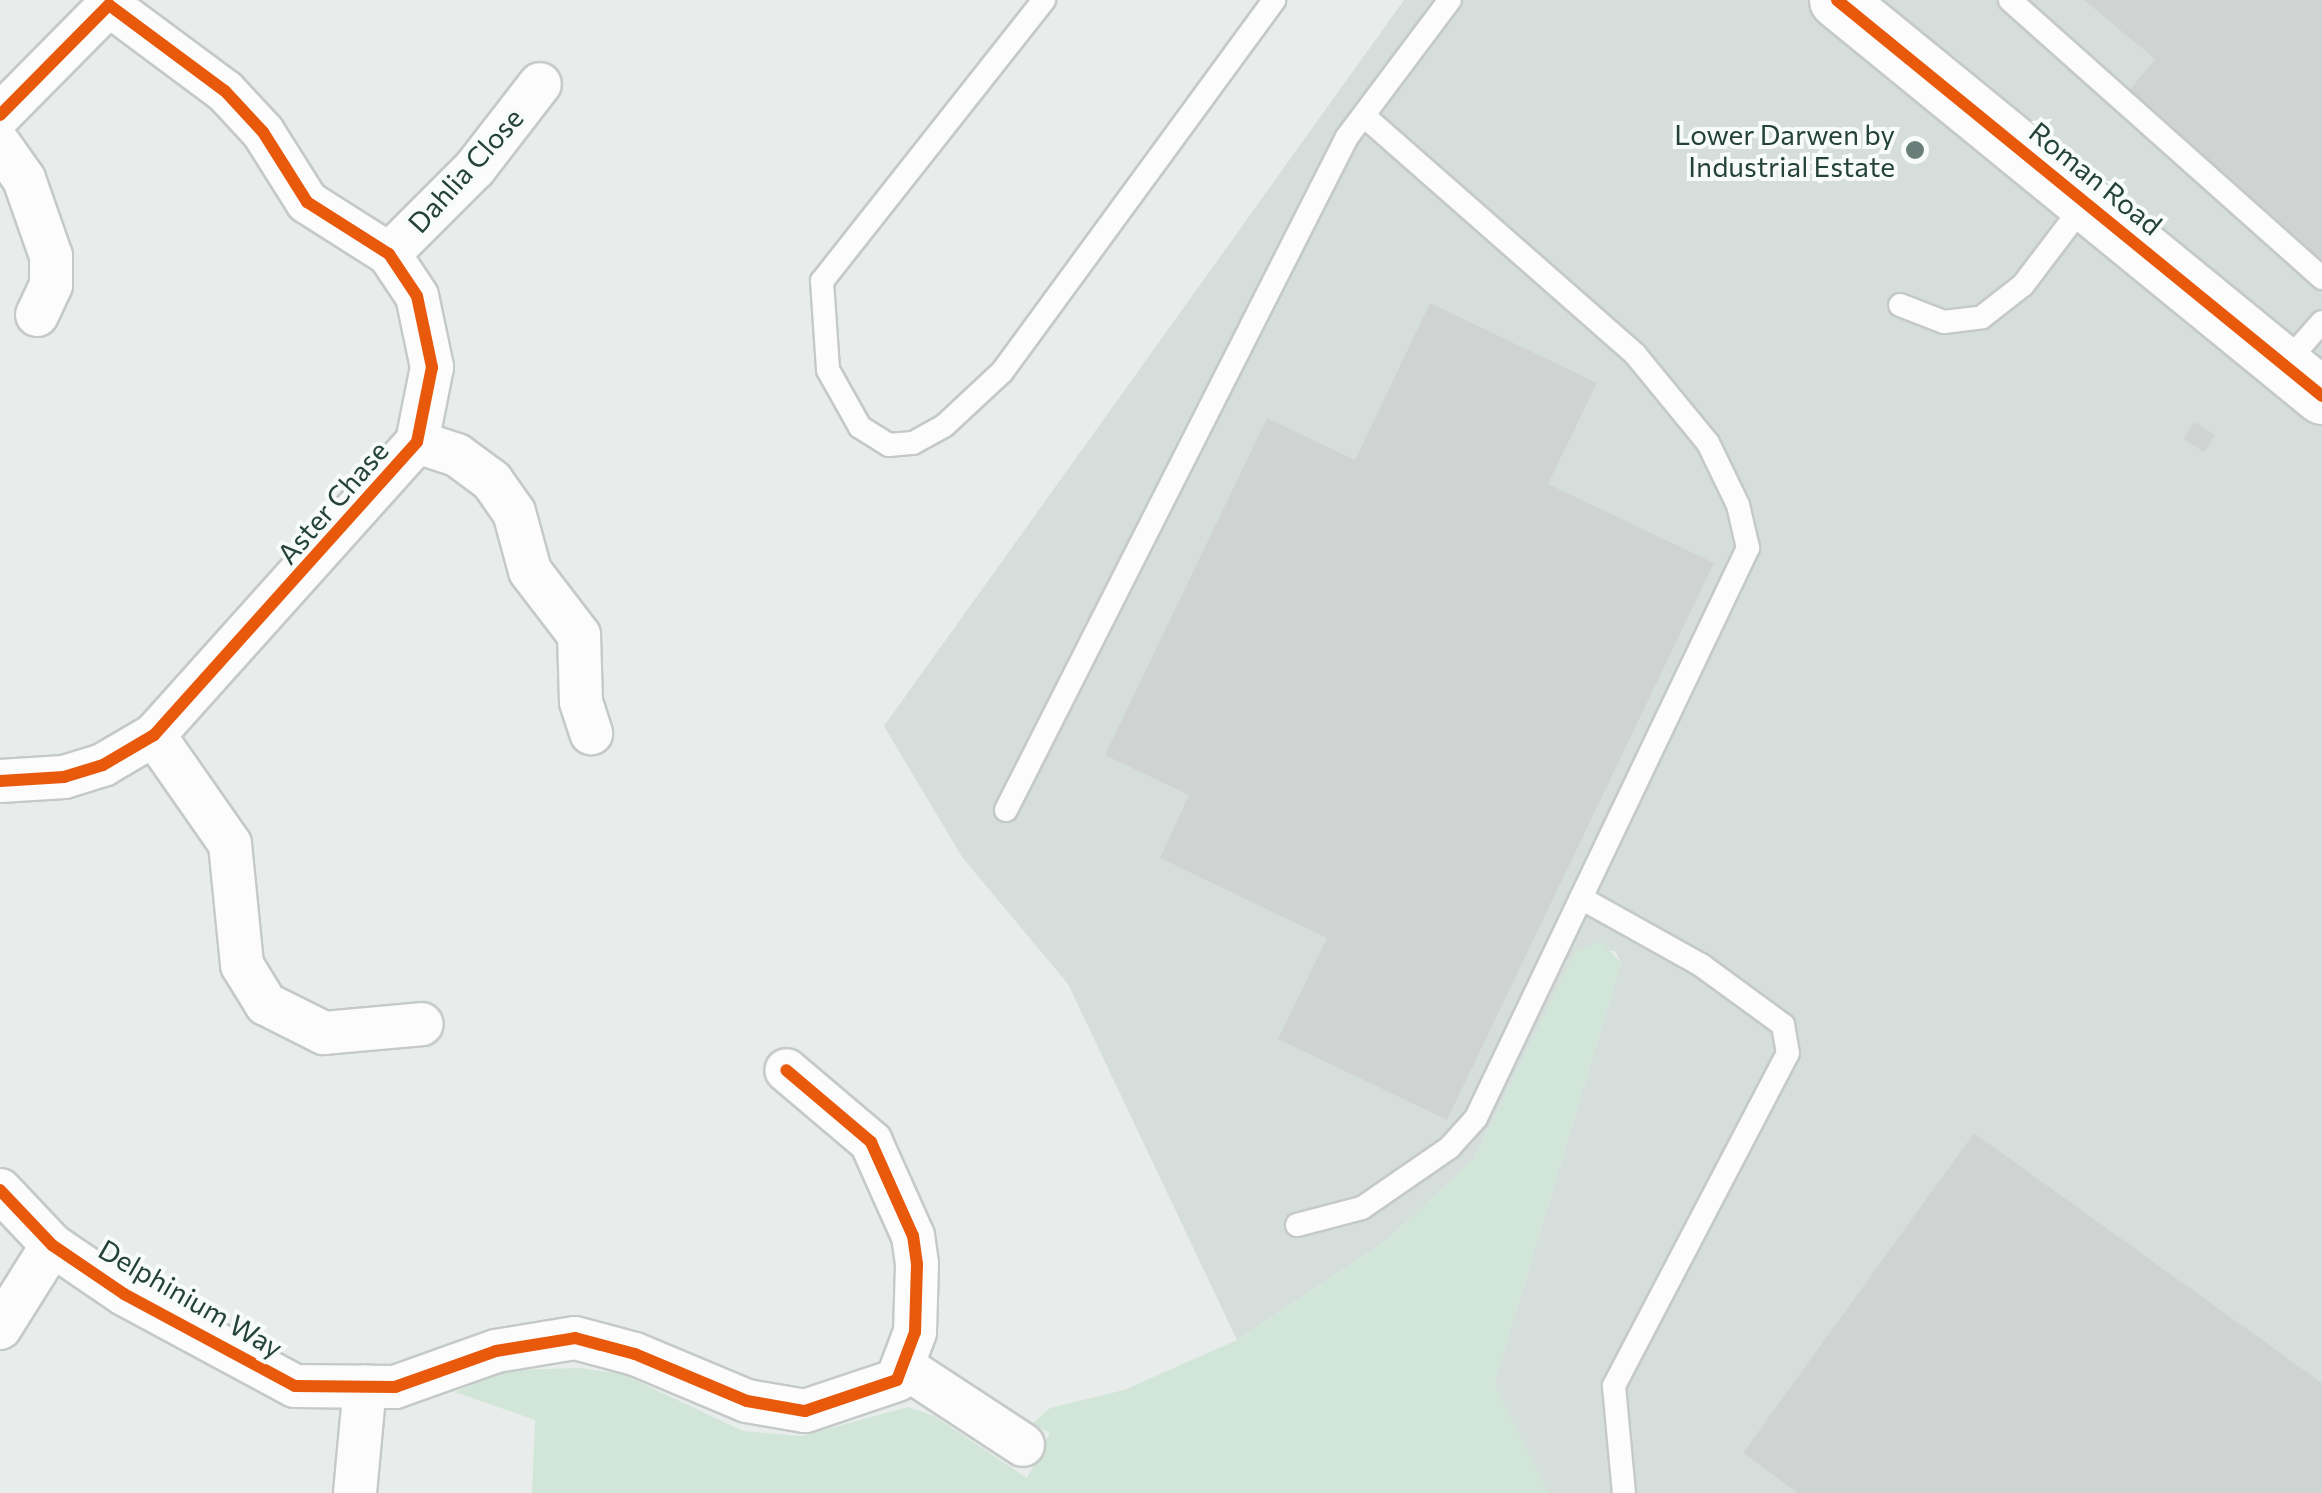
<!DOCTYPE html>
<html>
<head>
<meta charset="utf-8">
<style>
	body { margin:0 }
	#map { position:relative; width:2322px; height:1493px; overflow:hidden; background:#e8edeb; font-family:Commissioner,sans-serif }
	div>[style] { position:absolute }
	.built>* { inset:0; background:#d6dedb }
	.green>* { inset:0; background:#d1e6d8 }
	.building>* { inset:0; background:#cfd4d2; transform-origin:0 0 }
	.roads { filter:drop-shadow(2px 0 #c5cac8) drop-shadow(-2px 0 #c5cac8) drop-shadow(0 2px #c5cac8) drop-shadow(0 -2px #c5cac8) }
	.lane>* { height:22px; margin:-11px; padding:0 11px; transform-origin:11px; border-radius:11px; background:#fcfcfc }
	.street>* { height:42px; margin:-21px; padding:0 21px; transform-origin:21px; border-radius:21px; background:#fcfcfc }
	.secondary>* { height:55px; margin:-27.5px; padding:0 27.5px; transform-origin:27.5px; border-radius:27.5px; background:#fcfcfc }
	.cycleway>* { height:12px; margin:-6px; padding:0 6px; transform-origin:6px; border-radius:6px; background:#e8590c }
	.dots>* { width:28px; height:28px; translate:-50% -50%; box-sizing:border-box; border:5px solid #f7fbf9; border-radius:50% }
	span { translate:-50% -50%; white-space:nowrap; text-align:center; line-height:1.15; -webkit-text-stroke:8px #f7fbf9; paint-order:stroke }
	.poi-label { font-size:28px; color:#24423a }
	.right { translate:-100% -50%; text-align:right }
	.street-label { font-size:28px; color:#24423a }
</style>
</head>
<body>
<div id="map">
	<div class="built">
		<div style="clip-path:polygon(1404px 0,2322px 0,2322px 1493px,1486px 1493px,1494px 1384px,1621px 963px,1615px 951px,1576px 951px,1473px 1160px,1386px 1241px,1237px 1340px,1068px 984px,962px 857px,884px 726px)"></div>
	</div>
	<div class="green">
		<div style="clip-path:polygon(1601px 941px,1621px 963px,1494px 1384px,1548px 1493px,532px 1493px,535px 1420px,455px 1392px,504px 1370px,579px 1368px,622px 1374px,743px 1431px,801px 1436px,908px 1407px,934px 1416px,1027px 1478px,1050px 1433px,1032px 1424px,1050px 1408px,1124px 1390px,1237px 1340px,1386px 1241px,1473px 1160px,1576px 951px)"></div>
	</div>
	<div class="building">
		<div style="clip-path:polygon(2084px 0,2322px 0,2322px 262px,2124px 97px,2155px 59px)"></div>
		<div style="clip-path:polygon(1430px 303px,1597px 383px,1548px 484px,1714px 563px,1447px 1120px,1278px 1039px,1327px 938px,1160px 858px,1189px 795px,1105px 755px,1267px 418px,1355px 460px)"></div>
		<div style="left:2194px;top:422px;width:25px;height:20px;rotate:32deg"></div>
		<div style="clip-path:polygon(1974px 1133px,2322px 1383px,2322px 1493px,1798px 1493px,1743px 1453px)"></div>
	</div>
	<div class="roads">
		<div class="lane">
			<div style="left:1044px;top:0;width:358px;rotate:128.3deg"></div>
			<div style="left:822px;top:281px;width:89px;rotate:86.1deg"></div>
			<div style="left:828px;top:370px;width:65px;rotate:60.7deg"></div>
			<div style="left:860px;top:427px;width:34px;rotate:32deg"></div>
			<div style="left:889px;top:445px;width:24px;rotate:-5deg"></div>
			<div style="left:913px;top:443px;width:35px;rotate:-29deg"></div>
			<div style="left:944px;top:426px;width:79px;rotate:-43deg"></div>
			<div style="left:1002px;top:372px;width:461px;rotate:-53.8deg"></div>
			<div style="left:2010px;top:0;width:418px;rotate:41.7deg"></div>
			<div style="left:1900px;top:305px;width:47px;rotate:21.1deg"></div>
			<div style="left:1944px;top:322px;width:38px;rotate:-7deg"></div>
			<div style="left:1982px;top:317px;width:52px;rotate:-38deg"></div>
			<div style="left:2023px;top:285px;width:104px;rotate:-52.8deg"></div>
			<div style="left:2284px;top:365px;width:57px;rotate:-48.5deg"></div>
			<div style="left:1006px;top:810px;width:754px;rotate:-63.13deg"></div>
			<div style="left:1347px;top:137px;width:171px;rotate:-53.1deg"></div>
			<div style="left:1581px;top:898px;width:137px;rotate:29.2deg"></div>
			<div style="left:1701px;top:965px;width:102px;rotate:36.2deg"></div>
			<div style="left:1783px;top:1025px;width:28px;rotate:80deg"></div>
			<div style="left:1788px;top:1053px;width:376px;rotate:117.6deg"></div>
			<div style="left:1614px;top:1386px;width:107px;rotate:84.7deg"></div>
			<div style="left:1297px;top:1225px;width:67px;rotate:-14.7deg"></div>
			<div style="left:1362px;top:1208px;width:106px;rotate:-34.6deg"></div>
			<div style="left:1449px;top:1148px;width:40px;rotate:-48deg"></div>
			<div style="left:1476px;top:1118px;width:632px;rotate:-64.49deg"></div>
			<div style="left:1748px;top:548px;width:44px;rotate:-103.1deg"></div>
			<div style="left:1738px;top:505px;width:69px;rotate:-115.8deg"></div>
			<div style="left:1708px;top:443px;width:115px;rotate:-129.4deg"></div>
			<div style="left:1635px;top:354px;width:359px;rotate:-138.7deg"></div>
		</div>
		<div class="street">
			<div style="left:0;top:115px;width:155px;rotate:-45.3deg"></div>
			<div style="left:109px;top:5px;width:144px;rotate:36.6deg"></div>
			<div style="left:225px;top:91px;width:56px;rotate:47.2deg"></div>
			<div style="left:263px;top:132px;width:83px;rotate:57.8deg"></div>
			<div style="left:307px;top:202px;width:97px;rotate:32.4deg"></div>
			<div style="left:389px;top:254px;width:50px;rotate:56.3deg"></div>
			<div style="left:417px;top:296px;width:73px;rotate:78.1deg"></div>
			<div style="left:432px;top:367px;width:76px;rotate:101.3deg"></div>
			<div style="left:417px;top:442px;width:394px;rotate:131.9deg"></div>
			<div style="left:154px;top:735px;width:59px;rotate:149.5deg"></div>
			<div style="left:103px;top:765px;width:41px;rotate:162.9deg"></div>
			<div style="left:64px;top:777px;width:64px;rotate:176.4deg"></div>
			<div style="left:0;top:145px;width:42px;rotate:54.8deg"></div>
			<div style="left:24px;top:179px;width:82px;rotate:70.7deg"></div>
			<div style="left:51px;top:256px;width:29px;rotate:90deg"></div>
			<div style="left:51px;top:285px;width:33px;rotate:115deg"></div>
			<div style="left:389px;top:254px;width:122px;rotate:-45deg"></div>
			<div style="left:475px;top:168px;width:106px;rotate:-52.3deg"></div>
			<div style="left:417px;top:442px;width:42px;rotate:18deg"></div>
			<div style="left:457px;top:455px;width:44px;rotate:36.6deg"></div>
			<div style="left:492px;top:481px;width:38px;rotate:55deg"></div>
			<div style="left:514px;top:512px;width:61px;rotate:74.8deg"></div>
			<div style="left:530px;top:571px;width:81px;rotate:52.6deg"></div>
			<div style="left:579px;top:635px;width:67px;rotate:88.3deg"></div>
			<div style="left:581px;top:702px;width:33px;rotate:72deg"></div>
			<div style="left:154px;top:735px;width:133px;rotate:55.1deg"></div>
			<div style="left:230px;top:844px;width:122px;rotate:84.3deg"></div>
			<div style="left:242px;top:965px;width:46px;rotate:58.4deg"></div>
			<div style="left:266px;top:1004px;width:65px;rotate:26.6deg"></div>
			<div style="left:324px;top:1033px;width:98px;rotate:-5.2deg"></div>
			<div style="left:0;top:1190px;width:76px;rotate:46.6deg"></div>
			<div style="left:52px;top:1245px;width:87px;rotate:34.2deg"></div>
			<div style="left:124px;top:1294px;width:194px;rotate:28.3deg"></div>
			<div style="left:295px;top:1386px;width:100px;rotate:0.6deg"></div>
			<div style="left:395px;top:1387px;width:107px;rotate:-19.6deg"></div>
			<div style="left:496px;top:1351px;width:80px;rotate:-9.3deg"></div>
			<div style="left:575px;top:1338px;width:62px;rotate:14.9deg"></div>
			<div style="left:635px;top:1354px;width:121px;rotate:22.8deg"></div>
			<div style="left:747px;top:1401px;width:59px;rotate:9.8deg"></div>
			<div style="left:805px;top:1411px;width:97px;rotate:-18.6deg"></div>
			<div style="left:897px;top:1380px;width:51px;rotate:-69.4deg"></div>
			<div style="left:915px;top:1332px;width:68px;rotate:-88.3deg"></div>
			<div style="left:917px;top:1264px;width:28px;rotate:-98deg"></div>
			<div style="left:913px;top:1236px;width:103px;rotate:-114.1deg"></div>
			<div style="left:871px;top:1142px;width:111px;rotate:-139.7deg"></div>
			<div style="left:0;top:1328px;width:98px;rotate:-57.9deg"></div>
			<div style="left:906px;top:1368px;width:140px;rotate:33.3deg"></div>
			<div style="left:355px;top:1493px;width:107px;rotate:-84.7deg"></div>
		</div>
		<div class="secondary">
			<div style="left:1837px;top:0;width:626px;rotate:39.23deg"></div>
		</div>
	</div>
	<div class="cycleway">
		<div style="left:1837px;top:0;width:626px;rotate:39.23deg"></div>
		<div style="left:0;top:115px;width:155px;rotate:-45.3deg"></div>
		<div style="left:109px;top:5px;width:144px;rotate:36.6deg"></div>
		<div style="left:225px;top:91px;width:56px;rotate:47.2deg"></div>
		<div style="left:263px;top:132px;width:83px;rotate:57.8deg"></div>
		<div style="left:307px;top:202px;width:97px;rotate:32.4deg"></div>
		<div style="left:389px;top:254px;width:50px;rotate:56.3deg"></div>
		<div style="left:417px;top:296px;width:73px;rotate:78.1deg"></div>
		<div style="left:432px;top:367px;width:76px;rotate:101.3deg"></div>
		<div style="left:417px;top:442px;width:394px;rotate:131.9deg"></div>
		<div style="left:154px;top:735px;width:59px;rotate:149.5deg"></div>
		<div style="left:103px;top:765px;width:41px;rotate:162.9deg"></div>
		<div style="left:64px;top:777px;width:64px;rotate:176.4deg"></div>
		<div style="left:0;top:1190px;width:76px;rotate:46.6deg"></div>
		<div style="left:52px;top:1245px;width:87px;rotate:34.2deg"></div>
		<div style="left:124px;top:1294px;width:194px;rotate:28.3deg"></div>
		<div style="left:295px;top:1386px;width:100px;rotate:0.6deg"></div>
		<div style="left:395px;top:1387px;width:107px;rotate:-19.6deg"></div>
		<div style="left:496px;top:1351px;width:80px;rotate:-9.3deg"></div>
		<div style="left:575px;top:1338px;width:62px;rotate:14.9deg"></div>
		<div style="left:635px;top:1354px;width:121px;rotate:22.8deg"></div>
		<div style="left:747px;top:1401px;width:59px;rotate:9.8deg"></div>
		<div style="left:805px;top:1411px;width:97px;rotate:-18.6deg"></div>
		<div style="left:897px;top:1380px;width:51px;rotate:-69.4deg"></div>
		<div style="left:915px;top:1332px;width:68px;rotate:-88.3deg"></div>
		<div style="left:917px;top:1264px;width:28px;rotate:-98deg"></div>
		<div style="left:913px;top:1236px;width:103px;rotate:-114.1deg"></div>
		<div style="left:871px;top:1142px;width:111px;rotate:-139.7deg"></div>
	</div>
	<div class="dots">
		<div style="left:1915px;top:150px;background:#697e78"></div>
	</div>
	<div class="poi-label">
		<span class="right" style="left:1895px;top:150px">Lower Darwen by<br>Industrial Estate</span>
	</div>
	<div class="street-label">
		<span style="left:465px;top:170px;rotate:-48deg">Dahlia Close</span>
		<span style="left:2096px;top:178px;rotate:39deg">Roman Road</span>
		<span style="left:332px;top:502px;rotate:-49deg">Aster Chase</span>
		<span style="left:191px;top:1298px;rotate:30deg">Delphinium Way</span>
	</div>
</div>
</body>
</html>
